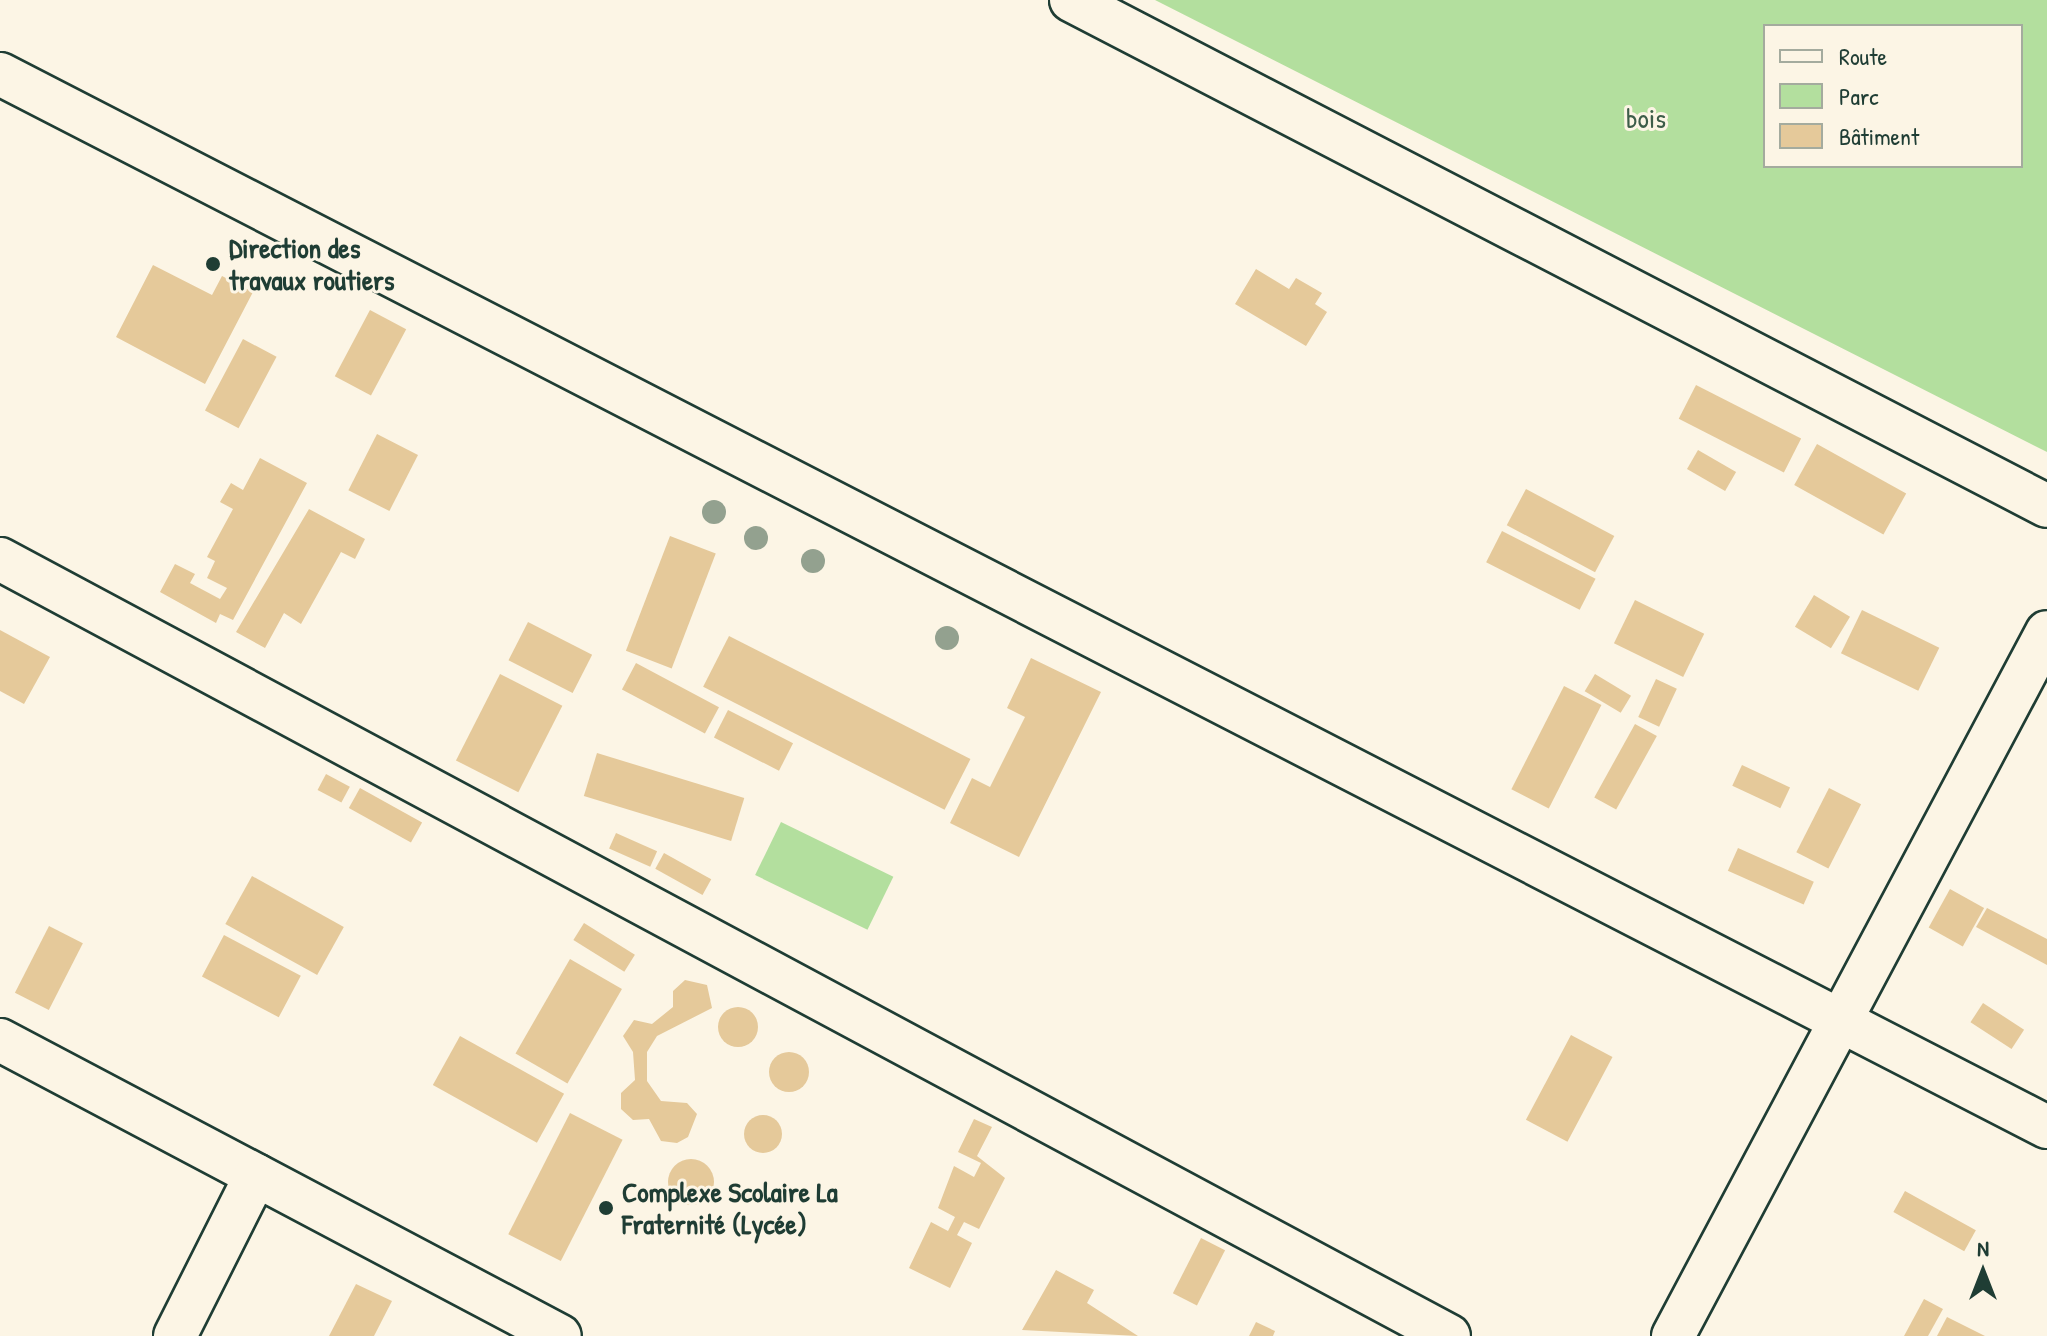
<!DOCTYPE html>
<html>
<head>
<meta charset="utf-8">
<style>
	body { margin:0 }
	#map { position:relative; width:2047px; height:1336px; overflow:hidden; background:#fcf5e5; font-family:"Patrick Hand",sans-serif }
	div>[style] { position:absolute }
	.green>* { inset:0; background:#b3df9e; transform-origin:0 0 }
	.building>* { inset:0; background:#e5c99a; transform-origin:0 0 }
	.round { border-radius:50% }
	.roads { filter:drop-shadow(2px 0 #1f3d34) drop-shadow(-2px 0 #1f3d34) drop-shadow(0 2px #1f3d34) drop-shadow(0 -2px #1f3d34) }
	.minor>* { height:42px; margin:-21px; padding:0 21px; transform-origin:21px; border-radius:21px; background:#fcf5e5 }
	.trees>* { width:24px; height:24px; margin:-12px; border-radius:50%; background:#93a18f }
	.dots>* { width:22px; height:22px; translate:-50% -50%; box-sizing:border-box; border:4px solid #fcf5e5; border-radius:50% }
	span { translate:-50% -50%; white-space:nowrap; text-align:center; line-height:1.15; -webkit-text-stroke:6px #fcf5e5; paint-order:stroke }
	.park-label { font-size:28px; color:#3d5d49 }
	.poi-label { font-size:28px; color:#1f3d34; font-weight:700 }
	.left { translate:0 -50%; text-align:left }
	.legend { position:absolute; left:1763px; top:24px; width:260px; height:144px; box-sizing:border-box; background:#fcf5e5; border:2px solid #a4ab9e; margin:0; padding:10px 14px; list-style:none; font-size:24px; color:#1f3d34 }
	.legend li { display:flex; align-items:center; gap:16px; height:40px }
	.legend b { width:40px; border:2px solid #a4ab9e }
	.north { position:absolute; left:1943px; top:1232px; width:80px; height:80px; -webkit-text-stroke:6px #fcf5e5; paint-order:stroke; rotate:0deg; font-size:22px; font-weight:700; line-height:32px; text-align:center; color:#1f3d34 }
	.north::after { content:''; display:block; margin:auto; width:28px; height:36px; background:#1f3d34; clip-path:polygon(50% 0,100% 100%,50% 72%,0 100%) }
</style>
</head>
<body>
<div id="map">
	<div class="green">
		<div style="clip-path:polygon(evenodd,1155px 0,2047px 0,2047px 452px,1155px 0,2021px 26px,2021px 166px,1765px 166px,1765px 26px,2021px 26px)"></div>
		<div style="left:781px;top:822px;width:125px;height:59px;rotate:26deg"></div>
	</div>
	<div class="building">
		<div style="clip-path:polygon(153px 265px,212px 295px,222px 276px,253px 292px,205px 384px,116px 337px)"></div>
		<div style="clip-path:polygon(1256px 269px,1289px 289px,1296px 278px,1322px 293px,1315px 304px,1327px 312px,1306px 346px,1235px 304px)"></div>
		<div style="left:370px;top:310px;width:41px;height:75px;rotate:28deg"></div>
		<div style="left:243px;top:339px;width:38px;height:81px;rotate:28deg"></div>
		<div style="left:1696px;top:385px;width:118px;height:38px;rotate:27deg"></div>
		<div style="left:377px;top:434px;width:46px;height:63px;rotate:27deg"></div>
		<div style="left:1817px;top:444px;width:102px;height:47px;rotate:29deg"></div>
		<div style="left:1698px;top:450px;width:44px;height:22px;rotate:30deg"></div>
		<div style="clip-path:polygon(260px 458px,307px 483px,233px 620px,220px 614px,216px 623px,160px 592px,175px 564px,195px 574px,190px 583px,220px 599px,227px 588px,207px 578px,215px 561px,207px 557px,233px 509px,220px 502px,231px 483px,243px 490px)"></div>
		<div style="left:1526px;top:489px;width:100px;height:41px;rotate:28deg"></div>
		<div style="clip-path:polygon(309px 509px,365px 539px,355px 559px,341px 552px,301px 624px,284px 613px,265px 648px,236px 632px)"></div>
		<div style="left:1502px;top:531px;width:105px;height:35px;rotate:27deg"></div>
		<div style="left:670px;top:536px;width:49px;height:123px;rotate:21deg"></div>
		<div style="left:1814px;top:595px;width:42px;height:37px;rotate:31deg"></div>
		<div style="left:1635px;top:600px;width:77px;height:48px;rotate:26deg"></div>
		<div style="left:1862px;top:610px;width:86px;height:48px;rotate:26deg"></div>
		<div style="left:528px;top:622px;width:72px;height:43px;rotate:27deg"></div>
		<div style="clip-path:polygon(0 630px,50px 657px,24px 704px,0 691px)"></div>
		<div style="left:729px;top:636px;width:271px;height:57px;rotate:27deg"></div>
		<div style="clip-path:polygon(1031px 658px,1101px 692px,1019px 857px,950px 823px,972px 778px,990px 787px,1025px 717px,1007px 708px)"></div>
		<div style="left:636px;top:663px;width:94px;height:30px;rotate:28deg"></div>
		<div style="left:500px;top:674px;width:70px;height:97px;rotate:27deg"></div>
		<div style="left:1595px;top:674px;width:42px;height:20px;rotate:31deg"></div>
		<div style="left:1656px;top:679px;width:23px;height:42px;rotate:25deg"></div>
		<div style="left:1564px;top:686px;width:42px;height:116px;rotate:27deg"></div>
		<div style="left:728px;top:710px;width:73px;height:31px;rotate:27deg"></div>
		<div style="left:1635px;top:724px;width:25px;height:84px;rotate:29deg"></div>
		<div style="left:597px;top:753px;width:154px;height:45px;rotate:17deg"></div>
		<div style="left:1742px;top:765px;width:53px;height:23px;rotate:25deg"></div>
		<div style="left:326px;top:774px;width:27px;height:18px;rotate:28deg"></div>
		<div style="left:360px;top:788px;width:71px;height:23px;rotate:29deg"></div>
		<div style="left:1829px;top:788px;width:36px;height:72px;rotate:27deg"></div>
		<div style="left:616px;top:833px;width:45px;height:17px;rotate:24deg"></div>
		<div style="left:1738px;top:848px;width:83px;height:25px;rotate:24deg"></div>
		<div style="left:664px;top:853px;width:54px;height:18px;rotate:29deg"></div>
		<div style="left:252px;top:876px;width:105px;height:55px;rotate:29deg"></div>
		<div style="left:1950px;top:889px;width:39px;height:44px;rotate:29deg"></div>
		<div style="clip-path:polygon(1987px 908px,2047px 939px,2047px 965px,1976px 927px)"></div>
		<div style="left:584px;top:923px;width:60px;height:20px;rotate:32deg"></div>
		<div style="left:49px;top:926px;width:38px;height:75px;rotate:27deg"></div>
		<div style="left:224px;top:935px;width:87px;height:47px;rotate:28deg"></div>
		<div style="left:570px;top:959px;width:60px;height:109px;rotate:30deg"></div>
		<div style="clip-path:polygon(685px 980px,707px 985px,712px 1008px,657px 1036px,647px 1052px,647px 1081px,661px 1101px,687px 1103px,697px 1114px,688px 1137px,677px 1143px,661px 1141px,649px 1119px,633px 1120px,621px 1109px,621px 1093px,635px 1080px,633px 1052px,623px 1036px,634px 1020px,652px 1024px,673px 1007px,673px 991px)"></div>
		<div style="left:1983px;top:1003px;width:49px;height:23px;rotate:33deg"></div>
		<div class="round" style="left:718px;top:1007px;width:40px;height:40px"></div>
		<div style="left:1571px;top:1035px;width:47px;height:96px;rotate:28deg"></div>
		<div style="left:460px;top:1036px;width:119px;height:56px;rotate:29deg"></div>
		<div class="round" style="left:769px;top:1052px;width:40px;height:40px"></div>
		<div style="left:570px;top:1113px;width:59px;height:136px;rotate:27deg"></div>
		<div class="round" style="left:744px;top:1115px;width:38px;height:38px"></div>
		<div style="clip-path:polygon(974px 1119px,992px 1127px,977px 1156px,1005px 1178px,979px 1229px,964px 1222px,957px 1235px,972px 1243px,950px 1288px,909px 1268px,931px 1222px,948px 1231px,955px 1217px,938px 1208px,954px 1166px,974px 1177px,981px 1163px,958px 1152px)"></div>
		<div class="round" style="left:668px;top:1159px;width:46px;height:46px"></div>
		<div style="left:1905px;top:1191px;width:81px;height:24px;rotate:29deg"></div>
		<div style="left:1201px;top:1238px;width:27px;height:62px;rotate:27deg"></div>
		<div style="clip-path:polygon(1056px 1270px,1094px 1290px,1087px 1303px,1138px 1336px,1022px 1330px)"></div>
		<div style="clip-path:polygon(356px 1284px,392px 1301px,374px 1336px,329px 1336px)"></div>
		<div style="clip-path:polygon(1924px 1299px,1943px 1309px,1928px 1336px,1904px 1336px)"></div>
		<div style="clip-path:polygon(1947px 1317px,1985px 1336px,1937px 1336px)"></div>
		<div style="clip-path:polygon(1256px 1322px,1275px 1331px,1273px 1336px,1249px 1336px)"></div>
	</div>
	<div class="roads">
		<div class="minor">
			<div style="left:1071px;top:0;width:1099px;rotate:27.4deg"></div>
			<div style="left:0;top:74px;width:2302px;rotate:27.22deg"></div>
			<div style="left:0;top:559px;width:1644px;rotate:28.2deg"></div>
			<div style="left:0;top:1040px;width:633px;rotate:27.86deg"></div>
			<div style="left:175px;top:1336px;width:180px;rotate:-63.3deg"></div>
			<div style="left:1673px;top:1336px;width:797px;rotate:-62.02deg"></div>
		</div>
	</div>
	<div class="trees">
		<div style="left:714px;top:512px"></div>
		<div style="left:756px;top:538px"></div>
		<div style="left:813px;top:561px"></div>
		<div style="left:947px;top:638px"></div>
	</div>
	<div class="dots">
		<div style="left:213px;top:264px;background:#1f3d34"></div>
		<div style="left:606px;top:1208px;background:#1f3d34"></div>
	</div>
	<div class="park-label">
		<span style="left:1646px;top:118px">bois</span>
	</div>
	<div class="poi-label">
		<span class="left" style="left:229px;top:264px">Direction des<br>travaux routiers</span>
		<span class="left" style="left:622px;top:1208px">Complexe Scolaire La<br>Fraternité (Lycée)</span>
	</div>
	<ul class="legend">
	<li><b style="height:10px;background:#fcf5e5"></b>Route</li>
	<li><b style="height:22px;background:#b3df9e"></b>Parc</li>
	<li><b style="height:22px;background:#e5c99a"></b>Bâtiment</li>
	</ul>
	<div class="north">N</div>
</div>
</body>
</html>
